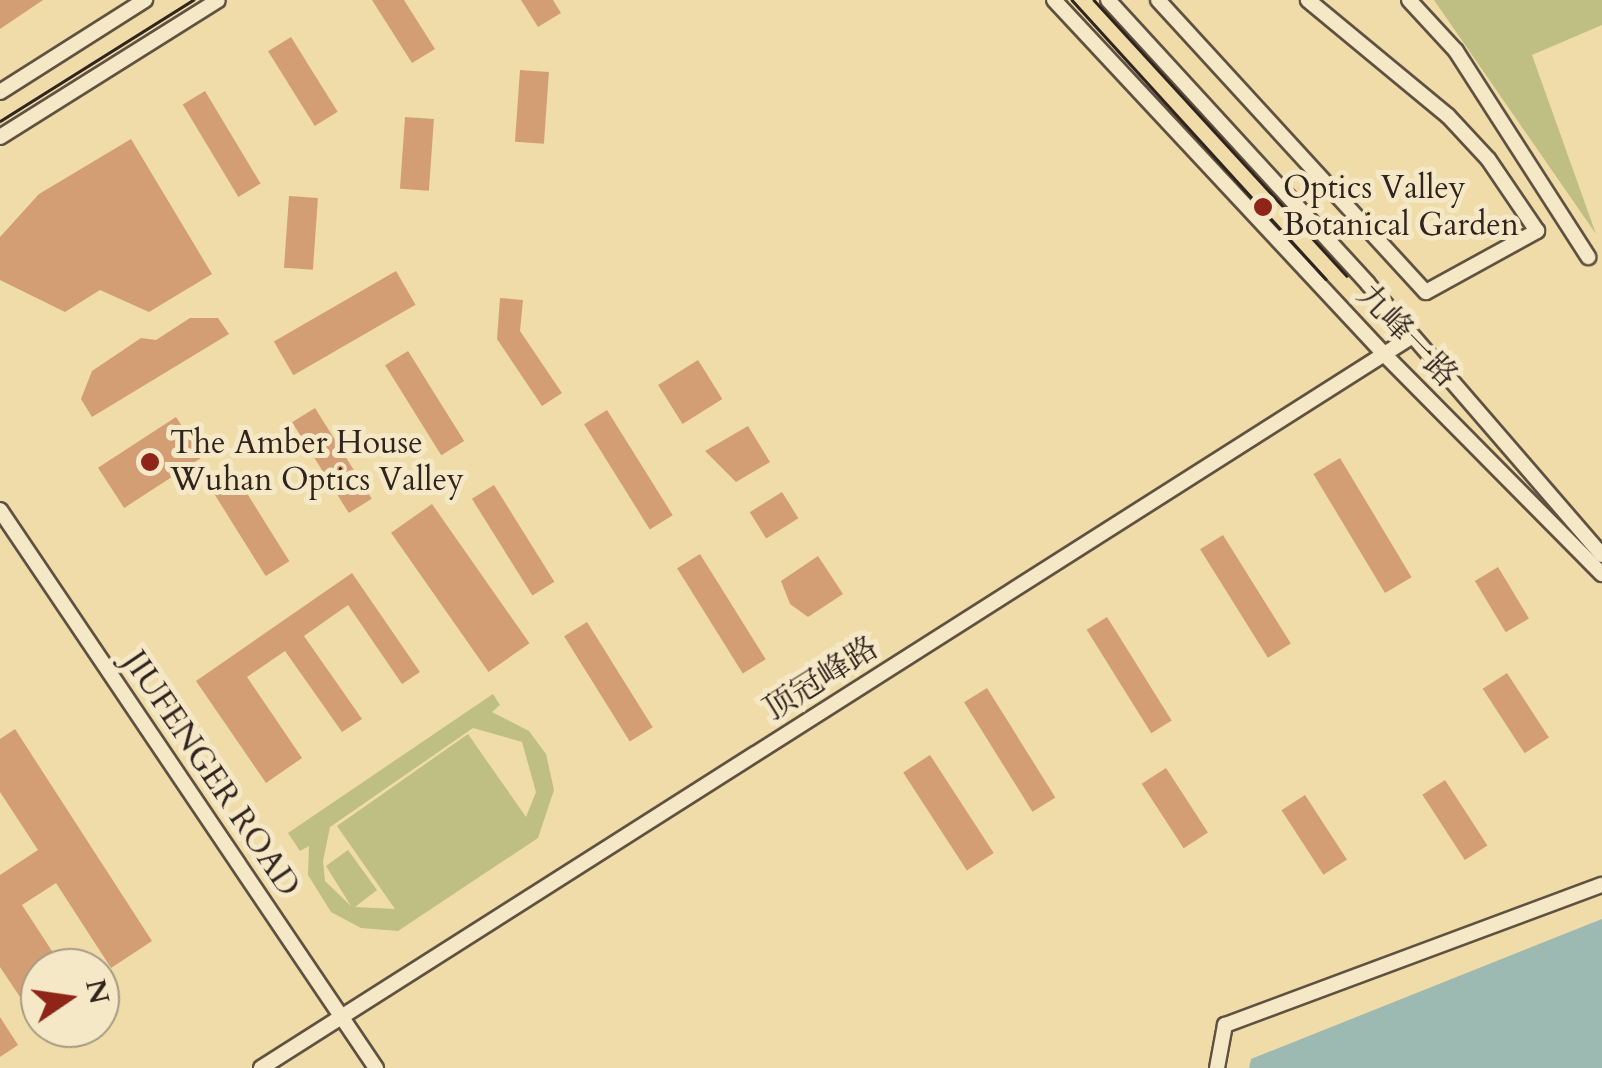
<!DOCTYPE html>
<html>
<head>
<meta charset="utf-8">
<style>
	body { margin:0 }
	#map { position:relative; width:1602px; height:1068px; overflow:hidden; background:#efdca9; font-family:Cardo,"Noto Serif SC",serif }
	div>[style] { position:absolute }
	.green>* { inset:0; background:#bfbf84 }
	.water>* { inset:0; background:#9cbab1 }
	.building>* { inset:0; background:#d49e75; transform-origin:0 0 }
	.roads { filter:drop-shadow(2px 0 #605241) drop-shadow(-2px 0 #605241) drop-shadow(0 2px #605241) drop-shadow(0 -2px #605241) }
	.minor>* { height:14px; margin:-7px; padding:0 7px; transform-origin:7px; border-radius:7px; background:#f5e8c7 }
	.tram>* { height:2.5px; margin:-1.25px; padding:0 1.25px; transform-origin:1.25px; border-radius:1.25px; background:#30241e }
	.dots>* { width:28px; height:28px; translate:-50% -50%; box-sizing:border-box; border:5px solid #f5e8c7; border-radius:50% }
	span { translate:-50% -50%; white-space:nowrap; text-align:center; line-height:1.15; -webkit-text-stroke:10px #f5e8c7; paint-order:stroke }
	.poi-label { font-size:32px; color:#30241e }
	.left { translate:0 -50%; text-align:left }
	.street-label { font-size:32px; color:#30241e }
	.north { position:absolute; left:20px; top:948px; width:100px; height:100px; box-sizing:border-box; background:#f5e8c7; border:2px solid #a69a83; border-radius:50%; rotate:77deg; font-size:28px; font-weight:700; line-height:40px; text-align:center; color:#30241e }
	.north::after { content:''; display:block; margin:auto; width:35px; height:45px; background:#8f2418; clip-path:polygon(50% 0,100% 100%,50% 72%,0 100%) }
</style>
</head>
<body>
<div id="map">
	<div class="green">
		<div style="clip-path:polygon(1434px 0,1602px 0,1602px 25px,1532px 55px,1596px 234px)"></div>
		<div style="clip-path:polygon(evenodd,493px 694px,500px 705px,492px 712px,529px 731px,546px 754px,554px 790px,538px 838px,398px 931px,361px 928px,331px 912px,308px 875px,309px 846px,300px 851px,288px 833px,493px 694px,473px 728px,522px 742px,536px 792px,526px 817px,468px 734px,337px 826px,395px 909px,355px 907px,377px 890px,348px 850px,326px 866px,351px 906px,325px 881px,323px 861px,330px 827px,473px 728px)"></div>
	</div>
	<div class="water">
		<div style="clip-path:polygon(1602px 919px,1602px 1068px,1249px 1068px,1251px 1059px)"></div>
	</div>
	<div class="building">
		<div style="clip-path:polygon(0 0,43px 0,0 29px)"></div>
		<div style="clip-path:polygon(372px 0,404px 0,435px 49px,412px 63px)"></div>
		<div style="clip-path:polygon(521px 0,553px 0,561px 13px,538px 27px)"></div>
		<div style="left:291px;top:37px;width:88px;height:27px;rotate:58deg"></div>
		<div style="left:520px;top:70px;width:29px;height:72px;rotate:4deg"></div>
		<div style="left:205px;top:91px;width:108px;height:26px;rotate:59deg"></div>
		<div style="left:405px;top:117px;width:29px;height:72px;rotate:4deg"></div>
		<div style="clip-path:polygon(131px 139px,212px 274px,149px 312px,100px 290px,65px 312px,0 280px,0 237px,39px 194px)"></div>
		<div style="left:289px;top:196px;width:29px;height:72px;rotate:4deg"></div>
		<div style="left:396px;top:271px;width:39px;height:141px;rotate:60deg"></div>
		<div style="clip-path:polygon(500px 298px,523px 300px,520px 331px,562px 393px,542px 406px,497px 339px)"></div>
		<div style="clip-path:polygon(190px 318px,218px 318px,229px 334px,92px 417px,81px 399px,92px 371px,141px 338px,156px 340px)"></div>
		<div style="left:408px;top:351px;width:106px;height:27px;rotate:58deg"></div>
		<div style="left:698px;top:360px;width:46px;height:47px;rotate:58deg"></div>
		<div style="left:315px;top:408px;width:107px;height:27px;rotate:58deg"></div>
		<div style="left:607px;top:410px;width:124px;height:27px;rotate:58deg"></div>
		<div style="left:176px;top:417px;width:48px;height:93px;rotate:57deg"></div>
		<div style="clip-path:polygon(748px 426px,770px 462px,736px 482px,705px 451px)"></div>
		<div style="left:1340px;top:458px;width:139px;height:31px;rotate:59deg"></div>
		<div style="left:238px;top:479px;width:97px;height:28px;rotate:58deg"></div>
		<div style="left:494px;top:485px;width:114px;height:26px;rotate:58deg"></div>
		<div style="left:782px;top:492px;width:31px;height:38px;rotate:58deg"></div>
		<div style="left:432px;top:504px;width:170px;height:50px;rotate:55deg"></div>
		<div style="left:1223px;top:535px;width:128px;height:27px;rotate:58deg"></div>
		<div style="left:700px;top:554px;width:124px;height:27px;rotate:58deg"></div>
		<div style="clip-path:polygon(818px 556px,843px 594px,808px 617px,790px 604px,781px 581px)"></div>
		<div style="left:1498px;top:567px;width:60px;height:27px;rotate:59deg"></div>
		<div style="clip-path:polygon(352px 573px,420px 672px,402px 684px,348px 605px,304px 636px,362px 719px,342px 732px,285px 651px,247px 677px,302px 758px,266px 783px,196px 681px)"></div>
		<div style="left:1107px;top:617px;width:122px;height:24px;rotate:58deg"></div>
		<div style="left:587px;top:622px;width:124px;height:27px;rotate:58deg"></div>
		<div style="left:1507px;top:673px;width:77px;height:29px;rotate:57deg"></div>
		<div style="left:987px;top:688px;width:129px;height:27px;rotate:58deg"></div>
		<div style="clip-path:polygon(15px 729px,152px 941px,111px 968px,56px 883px,22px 905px,63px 968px,40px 968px,40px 1010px,32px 1015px,0 967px,0 875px,38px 850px,0 792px,0 739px)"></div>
		<div style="left:930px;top:755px;width:117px;height:32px;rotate:57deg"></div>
		<div style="left:1166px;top:768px;width:77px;height:29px;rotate:57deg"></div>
		<div style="left:1445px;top:780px;width:78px;height:27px;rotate:57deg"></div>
		<div style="left:1305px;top:795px;width:77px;height:28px;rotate:57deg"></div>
		<div style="clip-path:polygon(0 1017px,18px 1045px,0 1057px)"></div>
	</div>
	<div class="roads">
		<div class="minor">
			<div style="left:1054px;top:0;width:484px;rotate:47deg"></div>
			<div style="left:1384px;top:354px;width:310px;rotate:45.3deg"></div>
			<div style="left:1108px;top:0;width:385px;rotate:47.5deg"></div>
			<div style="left:1368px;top:284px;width:358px;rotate:49.2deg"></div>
			<div style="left:1158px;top:0;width:396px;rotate:47.5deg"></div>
			<div style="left:1426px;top:292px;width:127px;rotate:-28.8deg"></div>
			<div style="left:1537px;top:231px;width:87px;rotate:-124.2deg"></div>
			<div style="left:1488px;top:159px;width:59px;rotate:-132.9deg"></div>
			<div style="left:1448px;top:116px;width:182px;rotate:-140.4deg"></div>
			<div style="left:1409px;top:0;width:69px;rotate:47.3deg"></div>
			<div style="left:1456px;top:51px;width:245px;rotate:57.3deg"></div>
			<div style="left:0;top:92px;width:172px;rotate:-32.4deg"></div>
			<div style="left:0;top:137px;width:257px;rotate:-32.1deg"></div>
			<div style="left:0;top:510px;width:673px;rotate:56.03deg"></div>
			<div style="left:261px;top:1068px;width:1363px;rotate:-32.44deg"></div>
			<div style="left:1217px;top:1068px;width:44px;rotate:-79.5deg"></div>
			<div style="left:1225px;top:1025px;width:402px;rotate:-20.4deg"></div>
		</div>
	</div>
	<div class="tram">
		<div style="left:1072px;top:0;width:377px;rotate:47.7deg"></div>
		<div style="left:1094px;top:0;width:374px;rotate:47.5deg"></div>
		<div style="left:0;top:121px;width:228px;rotate:-32.1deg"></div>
	</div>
	<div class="dots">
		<div style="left:1263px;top:207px;background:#8f2418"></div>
		<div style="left:150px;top:462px;background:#8f2418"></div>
	</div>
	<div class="poi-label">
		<span class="left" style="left:1283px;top:207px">Optics Valley<br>Botanical Garden</span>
		<span class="left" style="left:170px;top:462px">The Amber House<br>Wuhan Optics Valley</span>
	</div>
	<div class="street-label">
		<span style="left:1407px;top:336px;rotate:46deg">九峰一路</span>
		<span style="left:821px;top:679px;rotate:-32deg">顶冠峰路</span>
		<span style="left:211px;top:774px;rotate:56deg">JIUFENGER ROAD</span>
	</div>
	<div class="north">N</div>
</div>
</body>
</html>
